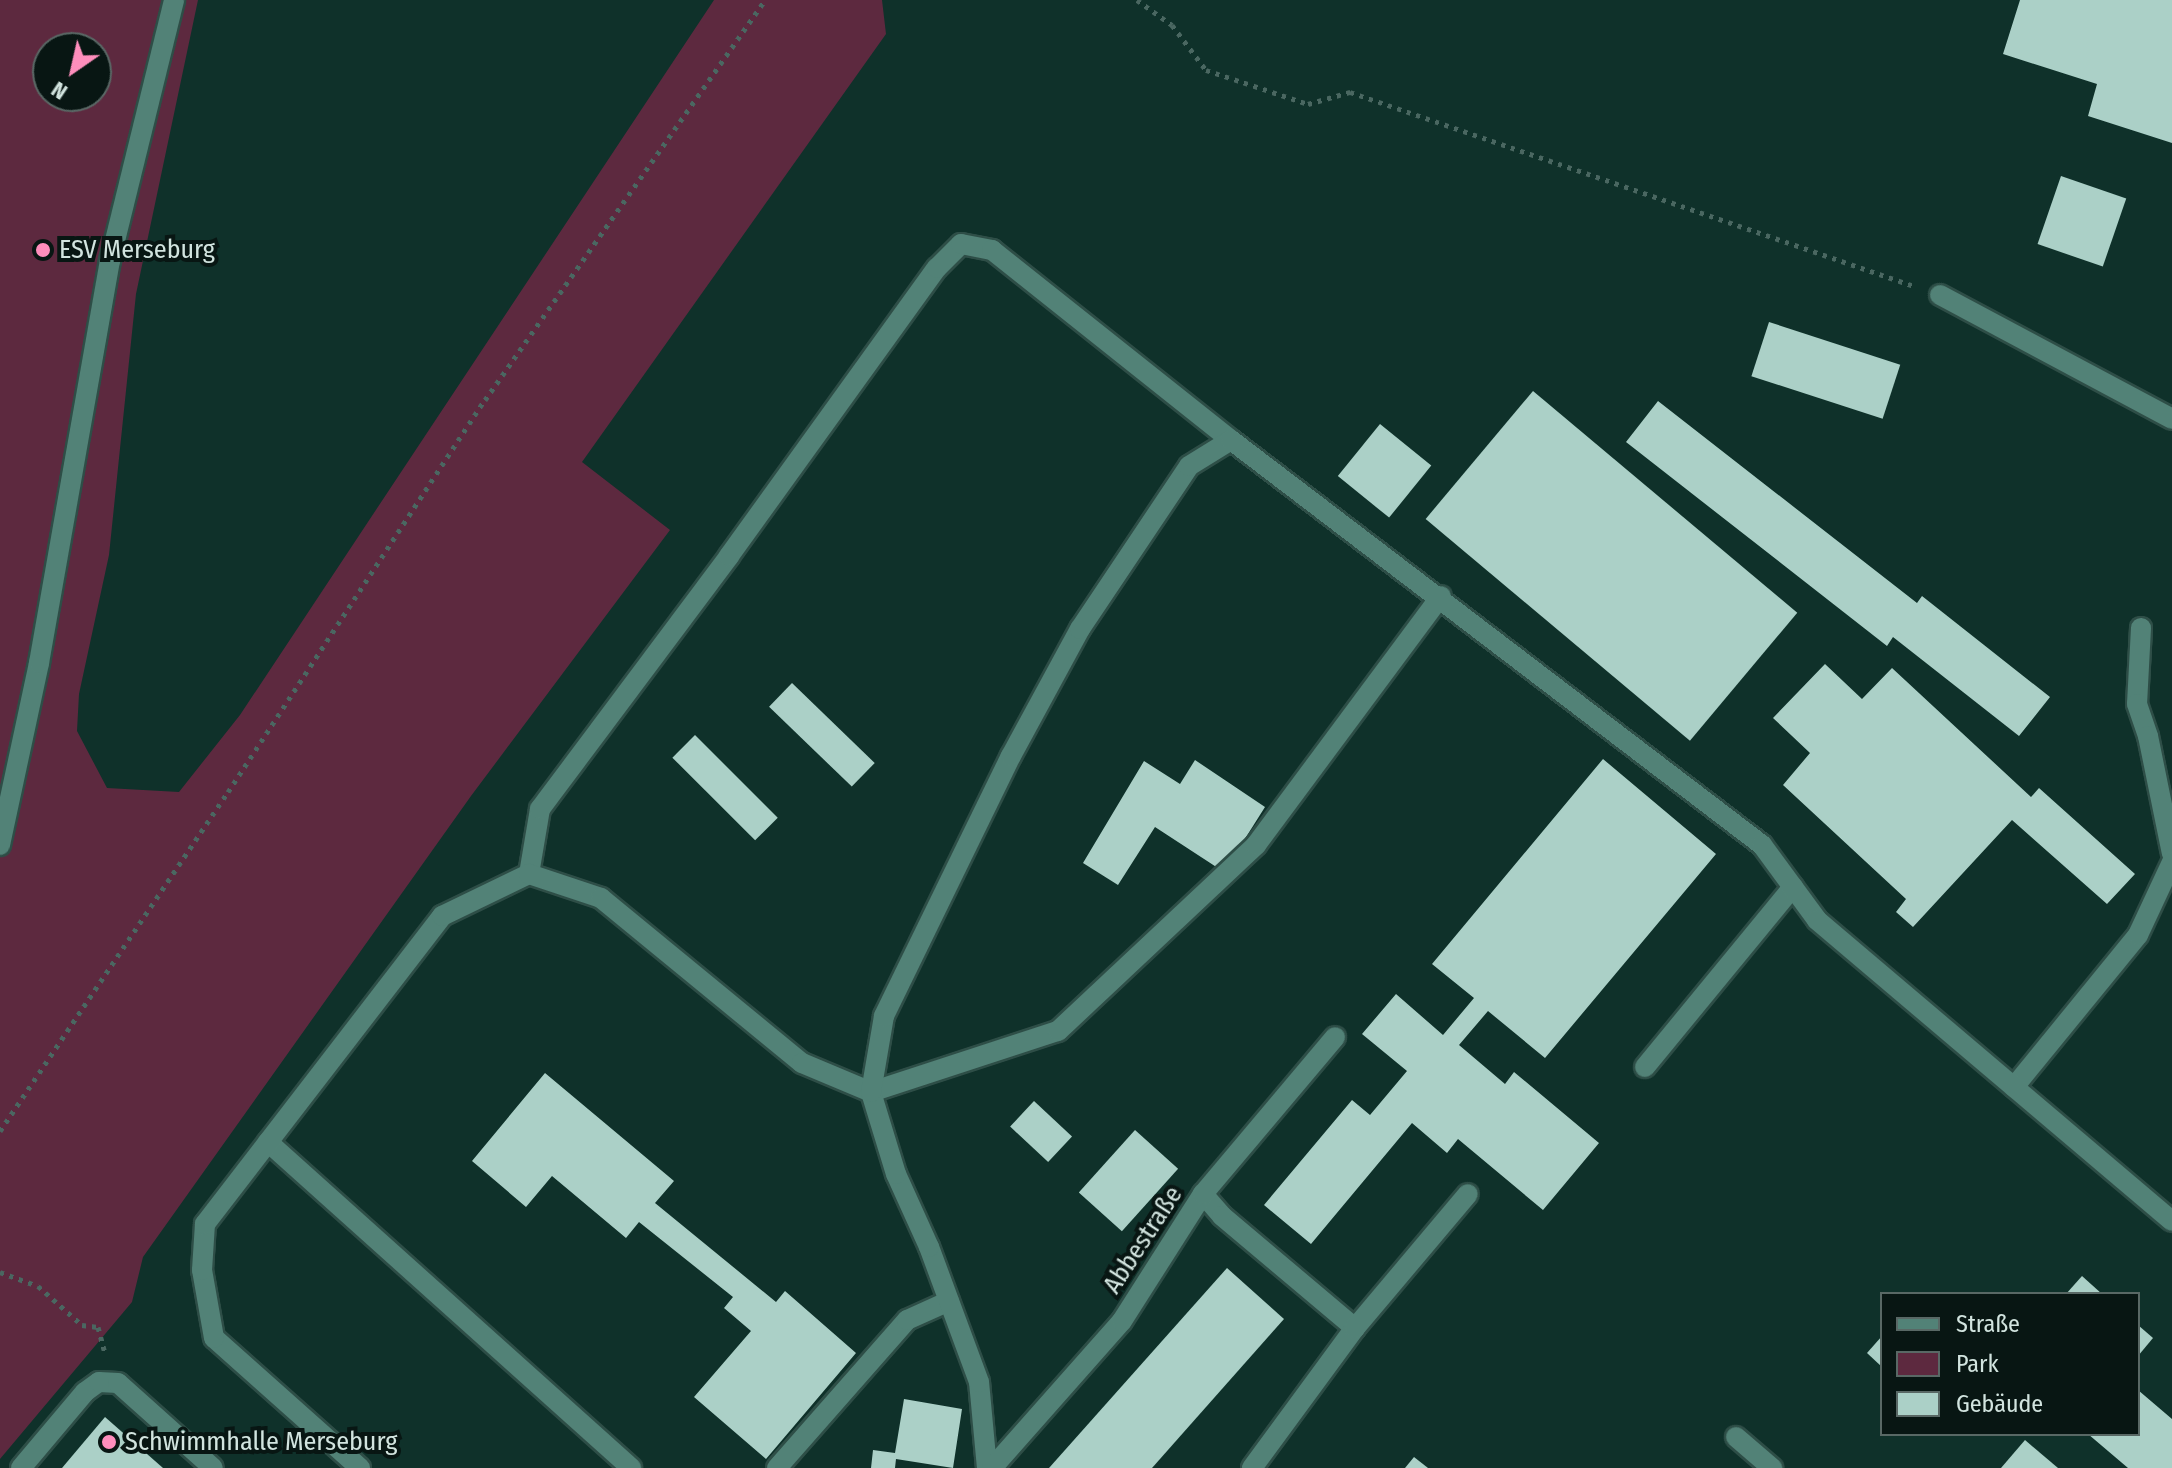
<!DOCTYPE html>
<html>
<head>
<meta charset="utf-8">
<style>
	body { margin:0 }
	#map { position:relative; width:2172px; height:1468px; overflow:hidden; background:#0f312a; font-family:"Fira Sans Condensed",sans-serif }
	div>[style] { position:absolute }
	.green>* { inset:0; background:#5d293f }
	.building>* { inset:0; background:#abd0c7; transform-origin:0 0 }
	.path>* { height:5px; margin-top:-2.5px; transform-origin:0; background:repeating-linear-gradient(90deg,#4a6761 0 4px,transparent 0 10px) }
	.roads { filter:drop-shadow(2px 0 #2e4e47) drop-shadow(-2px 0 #2e4e47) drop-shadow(0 2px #2e4e47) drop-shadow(0 -2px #2e4e47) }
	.minor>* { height:20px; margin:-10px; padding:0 10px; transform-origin:10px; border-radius:10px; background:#528277 }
	.dots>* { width:22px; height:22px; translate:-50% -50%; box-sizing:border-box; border:4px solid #081613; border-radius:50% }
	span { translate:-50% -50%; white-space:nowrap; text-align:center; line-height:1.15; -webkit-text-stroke:8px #081613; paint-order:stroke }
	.poi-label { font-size:26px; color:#d2e4df }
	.left { translate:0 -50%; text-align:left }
	.street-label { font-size:26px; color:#d2e4df }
	.legend { position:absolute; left:1880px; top:1292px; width:260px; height:144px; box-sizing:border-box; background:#081613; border:2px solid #596865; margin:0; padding:10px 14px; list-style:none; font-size:24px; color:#d2e4df }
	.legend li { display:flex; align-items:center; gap:16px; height:40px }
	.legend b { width:40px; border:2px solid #596865 }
	.north { position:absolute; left:32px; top:32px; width:80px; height:80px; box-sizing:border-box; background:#081613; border:2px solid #596865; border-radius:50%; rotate:214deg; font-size:22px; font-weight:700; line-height:32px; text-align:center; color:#d2e4df }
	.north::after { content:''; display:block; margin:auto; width:28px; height:36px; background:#fe8ebc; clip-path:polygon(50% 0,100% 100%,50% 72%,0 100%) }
</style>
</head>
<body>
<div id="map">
	<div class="green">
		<div style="clip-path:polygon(evenodd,0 0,198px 0,136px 294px,109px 555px,79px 694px,77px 731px,107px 788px,179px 792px,240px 715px,714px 0,882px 0,886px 34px,582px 462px,670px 530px,471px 796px,143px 1257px,132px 1302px,0 1459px,0 0,48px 48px,96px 48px,96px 96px,48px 96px,48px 48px)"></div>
	</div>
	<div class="building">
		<div style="clip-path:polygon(2020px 0,2172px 0,2172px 143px,2088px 116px,2097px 84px,2003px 54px)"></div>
		<div style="left:2061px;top:176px;width:69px;height:72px;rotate:19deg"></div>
		<div style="left:1769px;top:322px;width:138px;height:57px;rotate:18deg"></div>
		<div style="left:1533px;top:391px;width:345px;height:167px;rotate:40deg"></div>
		<div style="clip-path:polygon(1658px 401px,1917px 603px,1922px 596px,2050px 697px,2019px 736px,1893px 637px,1887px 646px,1626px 442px)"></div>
		<div style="left:1380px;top:424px;width:66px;height:67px;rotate:39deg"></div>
		<div style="clip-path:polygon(1825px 664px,1862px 699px,1892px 668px,2031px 797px,2039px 788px,2135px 874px,2107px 904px,2012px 820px,1913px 927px,1896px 912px,1906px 899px,1783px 785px,1810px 753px,1773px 718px)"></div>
		<div style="left:792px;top:683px;width:115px;height:33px;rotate:44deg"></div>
		<div style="left:695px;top:735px;width:117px;height:32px;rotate:45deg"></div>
		<div style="clip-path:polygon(1603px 759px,1716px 854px,1545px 1058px,1488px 1011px,1459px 1045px,1505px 1084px,1514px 1072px,1599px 1143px,1543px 1210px,1458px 1139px,1447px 1153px,1412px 1123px,1311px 1244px,1264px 1205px,1352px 1100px,1370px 1115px,1407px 1071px,1362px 1034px,1396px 994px,1443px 1035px,1474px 998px,1432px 964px)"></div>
		<div style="clip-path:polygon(1195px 760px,1265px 807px,1224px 872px,1155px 827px,1118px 885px,1083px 863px,1144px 761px,1180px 784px)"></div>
		<div style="clip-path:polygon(545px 1073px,674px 1181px,655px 1203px,776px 1302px,785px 1291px,856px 1353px,766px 1459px,694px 1397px,751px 1331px,724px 1308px,733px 1297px,639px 1222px,626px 1238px,552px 1176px,526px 1207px,472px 1161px)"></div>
		<div style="left:1034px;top:1101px;width:52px;height:35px;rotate:43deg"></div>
		<div style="left:1135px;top:1130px;width:58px;height:84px;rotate:42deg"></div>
		<div style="clip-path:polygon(1227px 1268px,1284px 1319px,1152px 1468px,1049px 1468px)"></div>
		<div style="clip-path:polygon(2082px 1276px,2102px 1294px,2066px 1294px)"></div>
		<div style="clip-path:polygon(2138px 1325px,2153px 1338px,2138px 1356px)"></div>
		<div style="clip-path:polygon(1882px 1336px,1882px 1367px,1867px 1353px)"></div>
		<div style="clip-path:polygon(2138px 1390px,2172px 1419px,2172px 1468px,2128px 1468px,2088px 1434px,2138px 1434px)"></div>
		<div style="clip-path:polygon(904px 1399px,962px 1409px,953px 1468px,896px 1459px,895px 1468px,871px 1468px,873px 1450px,895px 1453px)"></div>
		<div style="clip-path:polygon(105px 1417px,163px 1468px,62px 1468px)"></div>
		<div style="clip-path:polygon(2025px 1440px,2058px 1468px,2001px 1468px)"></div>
		<div style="clip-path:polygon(1414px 1457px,1428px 1468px,1405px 1468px)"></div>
	</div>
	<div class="path">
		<div style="left:1137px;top:0;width:43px;rotate:35.5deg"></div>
		<div style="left:1172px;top:25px;width:56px;rotate:52.9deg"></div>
		<div style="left:1206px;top:70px;width:108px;rotate:18.4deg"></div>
		<div style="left:1308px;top:104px;width:44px;rotate:-15.9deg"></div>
		<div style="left:1350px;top:92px;width:596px;rotate:18.98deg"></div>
		<div style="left:0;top:1131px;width:409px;rotate:-56.1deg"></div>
		<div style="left:228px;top:792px;width:469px;rotate:-56.8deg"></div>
		<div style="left:485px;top:400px;width:488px;rotate:-55deg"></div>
		<div style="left:0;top:1272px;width:40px;rotate:20.2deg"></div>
		<div style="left:38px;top:1286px;width:59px;rotate:41.6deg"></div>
		<div style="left:82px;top:1325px;width:16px;rotate:7deg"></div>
		<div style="left:98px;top:1327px;width:28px;rotate:75deg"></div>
	</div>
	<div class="roads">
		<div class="minor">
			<div style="left:1940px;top:295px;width:263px;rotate:28.1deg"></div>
			<div style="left:2141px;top:628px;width:76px;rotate:93deg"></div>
			<div style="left:2137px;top:704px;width:34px;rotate:71deg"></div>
			<div style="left:2148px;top:736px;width:120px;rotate:78.5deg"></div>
			<div style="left:0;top:845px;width:186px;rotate:-77.9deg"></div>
			<div style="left:39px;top:663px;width:408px;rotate:-80deg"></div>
			<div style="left:110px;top:261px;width:269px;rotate:-76.2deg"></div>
			<div style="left:529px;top:874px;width:66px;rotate:-80.4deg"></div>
			<div style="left:540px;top:809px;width:316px;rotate:-53.2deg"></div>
			<div style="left:729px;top:556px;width:355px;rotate:-54.2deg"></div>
			<div style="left:937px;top:268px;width:34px;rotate:-45deg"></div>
			<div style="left:961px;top:244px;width:32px;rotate:11deg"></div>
			<div style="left:992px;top:250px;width:305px;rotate:38.5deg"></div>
			<div style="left:1645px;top:1067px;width:233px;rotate:-50.6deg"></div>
			<div style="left:2014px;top:1087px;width:196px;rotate:-50.8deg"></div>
			<div style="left:2138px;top:935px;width:81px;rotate:-65deg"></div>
			<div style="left:268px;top:1142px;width:488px;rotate:41.9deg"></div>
			<div style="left:1203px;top:1194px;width:29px;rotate:49deg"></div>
			<div style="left:1222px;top:1216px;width:174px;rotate:40.1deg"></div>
			<div style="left:1736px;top:1437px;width:48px;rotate:40.7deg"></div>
			<div style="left:21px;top:1468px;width:99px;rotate:-49.9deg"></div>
			<div style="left:85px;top:1392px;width:17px;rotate:-36deg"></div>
			<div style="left:99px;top:1382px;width:19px;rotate:3deg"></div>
			<div style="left:118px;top:1383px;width:127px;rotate:41.8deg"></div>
			<div style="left:360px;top:1468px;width:195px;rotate:-138.3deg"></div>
			<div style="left:214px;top:1338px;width:69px;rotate:-100deg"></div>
			<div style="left:202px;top:1270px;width:46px;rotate:-86.3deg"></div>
			<div style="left:205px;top:1224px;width:389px;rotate:-52.4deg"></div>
			<div style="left:442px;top:916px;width:97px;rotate:-25.8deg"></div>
			<div style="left:529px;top:874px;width:76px;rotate:18.4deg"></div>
			<div style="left:601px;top:898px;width:260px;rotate:39.4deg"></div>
			<div style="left:802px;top:1063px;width:75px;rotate:22.8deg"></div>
			<div style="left:871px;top:1092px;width:197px;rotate:-18.1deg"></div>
			<div style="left:1058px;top:1031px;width:272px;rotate:-43.2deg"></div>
			<div style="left:1256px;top:845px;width:310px;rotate:-53.4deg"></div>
			<div style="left:777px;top:1468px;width:197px;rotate:-48.7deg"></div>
			<div style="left:907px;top:1320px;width:46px;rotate:-24.3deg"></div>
			<div style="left:987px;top:1468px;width:86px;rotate:-95.3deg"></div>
			<div style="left:979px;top:1382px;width:144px;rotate:-110.3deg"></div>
			<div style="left:929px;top:1247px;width:80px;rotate:-114.3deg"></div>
			<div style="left:896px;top:1174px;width:86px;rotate:-107deg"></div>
			<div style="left:871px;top:1092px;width:77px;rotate:-80.3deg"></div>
			<div style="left:884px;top:1016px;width:289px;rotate:-64deg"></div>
			<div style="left:1011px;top:756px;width:145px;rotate:-61.5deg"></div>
			<div style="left:1080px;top:629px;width:196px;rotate:-56.2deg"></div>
			<div style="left:1189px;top:466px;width:49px;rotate:-31.8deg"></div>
			<div style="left:1231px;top:440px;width:668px;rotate:37.33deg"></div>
			<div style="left:1762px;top:845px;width:93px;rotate:53.7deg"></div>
			<div style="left:1817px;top:920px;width:465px;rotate:40.3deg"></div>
			<div style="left:992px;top:1468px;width:196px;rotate:-48.5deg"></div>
			<div style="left:1122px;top:1321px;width:151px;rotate:-57.5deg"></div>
			<div style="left:1203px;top:1194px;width:205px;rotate:-49.9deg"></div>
			<div style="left:1252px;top:1468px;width:174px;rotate:-53.7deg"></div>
			<div style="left:1355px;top:1328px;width:175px;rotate:-49.9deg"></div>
		</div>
	</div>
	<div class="dots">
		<div style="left:43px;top:250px;background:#fe8ebc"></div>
		<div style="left:109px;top:1442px;background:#fe8ebc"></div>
	</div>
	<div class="poi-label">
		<span class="left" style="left:59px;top:250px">ESV Merseburg</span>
		<span class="left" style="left:125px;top:1442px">Schwimmhalle Merseburg</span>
	</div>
	<div class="street-label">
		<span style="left:1143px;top:1240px;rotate:-57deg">Abbestraße</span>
	</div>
	<ul class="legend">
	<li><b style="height:10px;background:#528277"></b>Straße</li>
	<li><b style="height:22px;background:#5d293f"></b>Park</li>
	<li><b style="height:22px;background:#abd0c7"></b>Gebäude</li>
	</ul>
	<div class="north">N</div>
</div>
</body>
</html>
